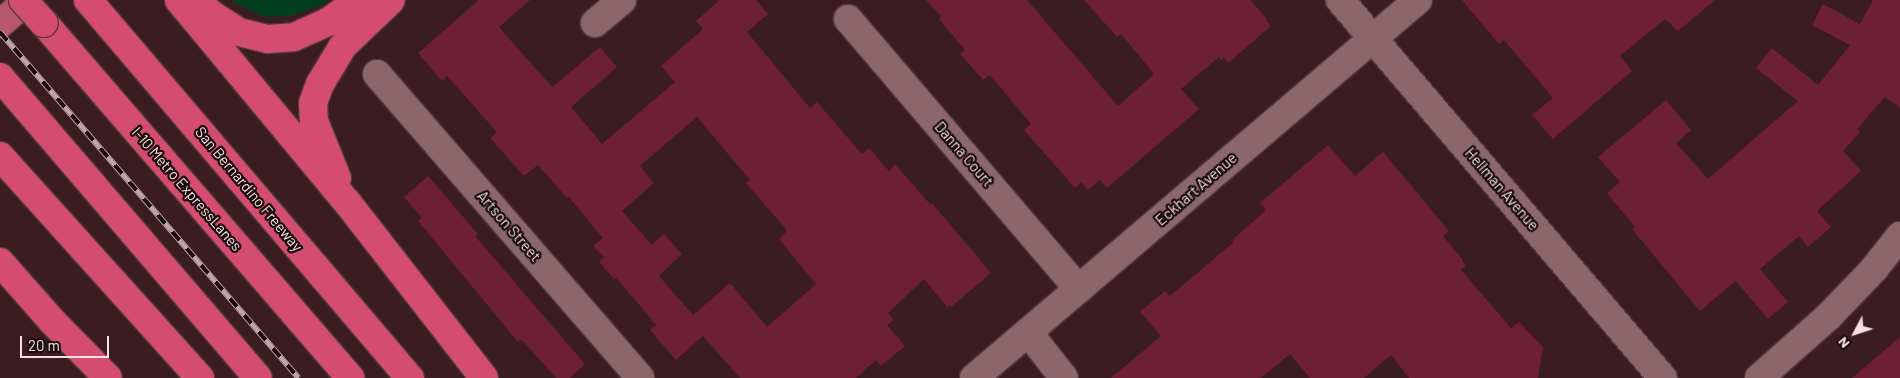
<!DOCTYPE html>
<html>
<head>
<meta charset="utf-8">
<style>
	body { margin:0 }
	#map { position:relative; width:1900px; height:378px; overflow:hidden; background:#3b1c22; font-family:Barlow,sans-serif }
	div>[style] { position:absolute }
	.green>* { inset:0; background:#003e1e }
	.building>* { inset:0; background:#6d1f35 }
	.roads { filter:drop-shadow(1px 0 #543a40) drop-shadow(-1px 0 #543a40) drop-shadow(0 1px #543a40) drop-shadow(0 -1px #543a40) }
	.minor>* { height:28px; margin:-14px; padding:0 14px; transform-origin:14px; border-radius:14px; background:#8c666d }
	.major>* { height:28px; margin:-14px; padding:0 14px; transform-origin:14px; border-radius:14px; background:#b7576f }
	.highway>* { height:28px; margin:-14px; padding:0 14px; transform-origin:14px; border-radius:14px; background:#d44d71 }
	.rail>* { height:5.5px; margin-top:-2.75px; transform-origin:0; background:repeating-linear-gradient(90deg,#190b0e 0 11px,#bfa6aa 0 22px); box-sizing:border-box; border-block:1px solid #bfa6aa }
	.bridges { filter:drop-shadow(1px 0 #543a40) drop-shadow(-1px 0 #543a40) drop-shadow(0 1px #543a40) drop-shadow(0 -1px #543a40) }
	.highway-bridge>* { height:28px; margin:-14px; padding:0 14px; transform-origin:14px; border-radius:14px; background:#d44d71 }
	span { translate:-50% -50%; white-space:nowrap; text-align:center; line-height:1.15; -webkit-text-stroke:4.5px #190b0e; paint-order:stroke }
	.street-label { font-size:15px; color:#f6e0e3 }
	.north { position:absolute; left:1830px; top:308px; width:50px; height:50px; -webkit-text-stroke:4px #190b0e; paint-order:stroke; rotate:230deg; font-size:14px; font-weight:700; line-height:20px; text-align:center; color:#f6e0e3 }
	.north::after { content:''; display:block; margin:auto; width:18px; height:22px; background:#f6e0e3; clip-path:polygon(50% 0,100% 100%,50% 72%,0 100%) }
	.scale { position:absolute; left:20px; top:336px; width:89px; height:22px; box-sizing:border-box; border:2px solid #f6e0e3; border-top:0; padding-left:6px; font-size:15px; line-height:18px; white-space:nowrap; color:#f6e0e3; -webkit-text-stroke:4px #190b0e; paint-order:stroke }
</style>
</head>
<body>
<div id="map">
	<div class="green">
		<div style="clip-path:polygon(230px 0,328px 0,319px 6px,291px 16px,263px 17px)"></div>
	</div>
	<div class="building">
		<div style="clip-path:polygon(evenodd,479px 0,530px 0,499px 27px,552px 87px,600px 47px,617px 67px,571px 107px,602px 144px,675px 82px,661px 66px,703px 29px,696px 21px,720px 0,756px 0,768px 14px,747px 32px,810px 108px,817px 102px,862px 154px,869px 148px,889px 171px,895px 164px,930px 204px,932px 203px,991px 273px,951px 307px,949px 305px,947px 307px,924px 279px,888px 313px,894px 320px,887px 325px,905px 346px,881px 366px,876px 360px,856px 378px,740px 378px,703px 336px,676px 360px,650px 330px,656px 325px,648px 315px,616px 278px,614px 279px,599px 262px,604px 257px,593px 246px,603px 238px,568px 196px,567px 198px,538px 165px,524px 176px,490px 138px,497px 132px,447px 76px,442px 81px,418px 53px,479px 0,697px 117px,750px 180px,746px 183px,786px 229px,786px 232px,779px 239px,816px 284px,767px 327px,730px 283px,693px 315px,659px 276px,682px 254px,664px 234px,652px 245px,622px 211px,654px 183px,640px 166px,697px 117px)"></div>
		<div style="clip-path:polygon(926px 0,1027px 0,1118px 106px,1154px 74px,1121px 34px,1117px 37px,1084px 0,1250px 0,1267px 19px,1266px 21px,1271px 26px,1228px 63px,1224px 57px,1221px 60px,1219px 57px,1181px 89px,1199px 109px,1107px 188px,1100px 180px,1088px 190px,1081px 182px,1075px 188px,1024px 130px,1031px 124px,996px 82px,989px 75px,983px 80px,960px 54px,965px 50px,939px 19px,941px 16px)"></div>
		<div style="clip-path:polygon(1462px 0,1715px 0,1678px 31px,1665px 19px,1620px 56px,1632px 71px,1553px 139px,1532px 115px,1553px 98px,1504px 40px,1499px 44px)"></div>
		<div style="clip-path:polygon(1873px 0,1900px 0,1900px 108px,1885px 97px,1857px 129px,1860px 132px,1843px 151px,1861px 171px,1817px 211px,1831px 227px,1808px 247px,1799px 236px,1760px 269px,1788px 302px,1768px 319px,1736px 281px,1700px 311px,1632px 229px,1635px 227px,1607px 193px,1620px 182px,1598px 157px,1666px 100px,1691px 130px,1676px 143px,1708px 179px,1798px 101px,1756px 68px,1772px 48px,1818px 85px,1850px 45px,1812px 25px,1823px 4px,1860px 24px)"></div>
		<div style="clip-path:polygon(1328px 145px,1355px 176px,1383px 152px,1449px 231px,1443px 236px,1463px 260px,1462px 261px,1466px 266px,1461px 270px,1511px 328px,1519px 322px,1543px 347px,1538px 378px,1409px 378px,1391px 355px,1364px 378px,1310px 378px,1290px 354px,1261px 378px,1111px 378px,1161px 336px,1140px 312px,1165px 291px,1170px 296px,1234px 242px,1232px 240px,1266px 210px,1260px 203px)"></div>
		<div style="clip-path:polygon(428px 176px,478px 234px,475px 236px,585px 364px,570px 378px,556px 378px,521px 339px,518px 342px,418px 221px,422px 218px,404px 197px)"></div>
		<div style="clip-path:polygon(1900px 337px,1900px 378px,1852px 378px)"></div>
	</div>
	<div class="roads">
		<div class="minor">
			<div style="left:1340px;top:0;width:497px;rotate:49.5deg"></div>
			<div style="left:848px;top:19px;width:355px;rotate:49.5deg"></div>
			<div style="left:595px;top:23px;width:35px;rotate:-40deg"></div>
			<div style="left:377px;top:74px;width:402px;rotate:49.1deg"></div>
			<div style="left:1028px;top:332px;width:58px;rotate:52deg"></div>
			<div style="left:974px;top:378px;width:583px;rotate:-40.41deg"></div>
			<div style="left:1759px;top:378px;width:92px;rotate:-41.5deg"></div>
			<div style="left:1828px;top:317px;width:66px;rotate:-46.2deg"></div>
			<div style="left:1874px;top:269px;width:42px;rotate:-51.8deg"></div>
		</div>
		<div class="major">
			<div style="left:0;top:24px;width:37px;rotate:-41deg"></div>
		</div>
		<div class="highway">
			<div style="left:88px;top:0;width:497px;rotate:49.6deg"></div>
			<div style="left:179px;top:0;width:263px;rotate:50.3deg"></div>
			<div style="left:347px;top:202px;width:223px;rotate:52.1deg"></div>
			<div style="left:195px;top:0;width:21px;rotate:41deg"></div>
			<div style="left:211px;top:14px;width:33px;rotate:33deg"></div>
			<div style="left:239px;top:32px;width:30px;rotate:14deg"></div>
			<div style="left:268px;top:39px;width:26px;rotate:-4deg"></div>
			<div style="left:294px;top:37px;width:37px;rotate:-24deg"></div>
			<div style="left:328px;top:22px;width:37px;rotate:-36deg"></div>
			<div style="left:44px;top:23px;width:469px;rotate:49.2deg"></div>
			<div style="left:0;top:77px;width:396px;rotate:49.4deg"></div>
			<div style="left:0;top:156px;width:299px;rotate:48deg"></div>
			<div style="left:337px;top:178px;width:61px;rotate:-112deg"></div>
			<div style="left:314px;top:121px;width:18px;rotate:-93deg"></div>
			<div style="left:313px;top:103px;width:20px;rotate:-70deg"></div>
			<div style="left:320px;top:84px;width:44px;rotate:-58.8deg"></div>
			<div style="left:343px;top:46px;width:66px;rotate:-43.8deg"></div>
			<div style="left:0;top:262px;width:80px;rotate:48.5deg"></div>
			<div style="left:53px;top:322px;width:78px;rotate:45.5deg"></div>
		</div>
	</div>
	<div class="rail">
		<div style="left:0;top:32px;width:457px;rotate:49.2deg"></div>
	</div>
	<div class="bridges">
		<div class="highway-bridge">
			<div style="left:23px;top:0;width:31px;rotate:48deg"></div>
		</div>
	</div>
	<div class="street-label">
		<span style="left:964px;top:154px;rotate:49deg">Danna Court</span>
		<span style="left:187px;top:189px;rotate:49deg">I-10 Metro ExpressLanes</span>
		<span style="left:249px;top:189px;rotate:50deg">San Bernardino Freeway</span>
		<span style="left:1196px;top:189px;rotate:-41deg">Eckhart Avenue</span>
		<span style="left:1502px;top:189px;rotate:49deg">Hellman Avenue</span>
		<span style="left:509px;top:226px;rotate:49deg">Artson Street</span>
	</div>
	<div class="north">N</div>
	<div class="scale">20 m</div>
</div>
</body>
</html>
